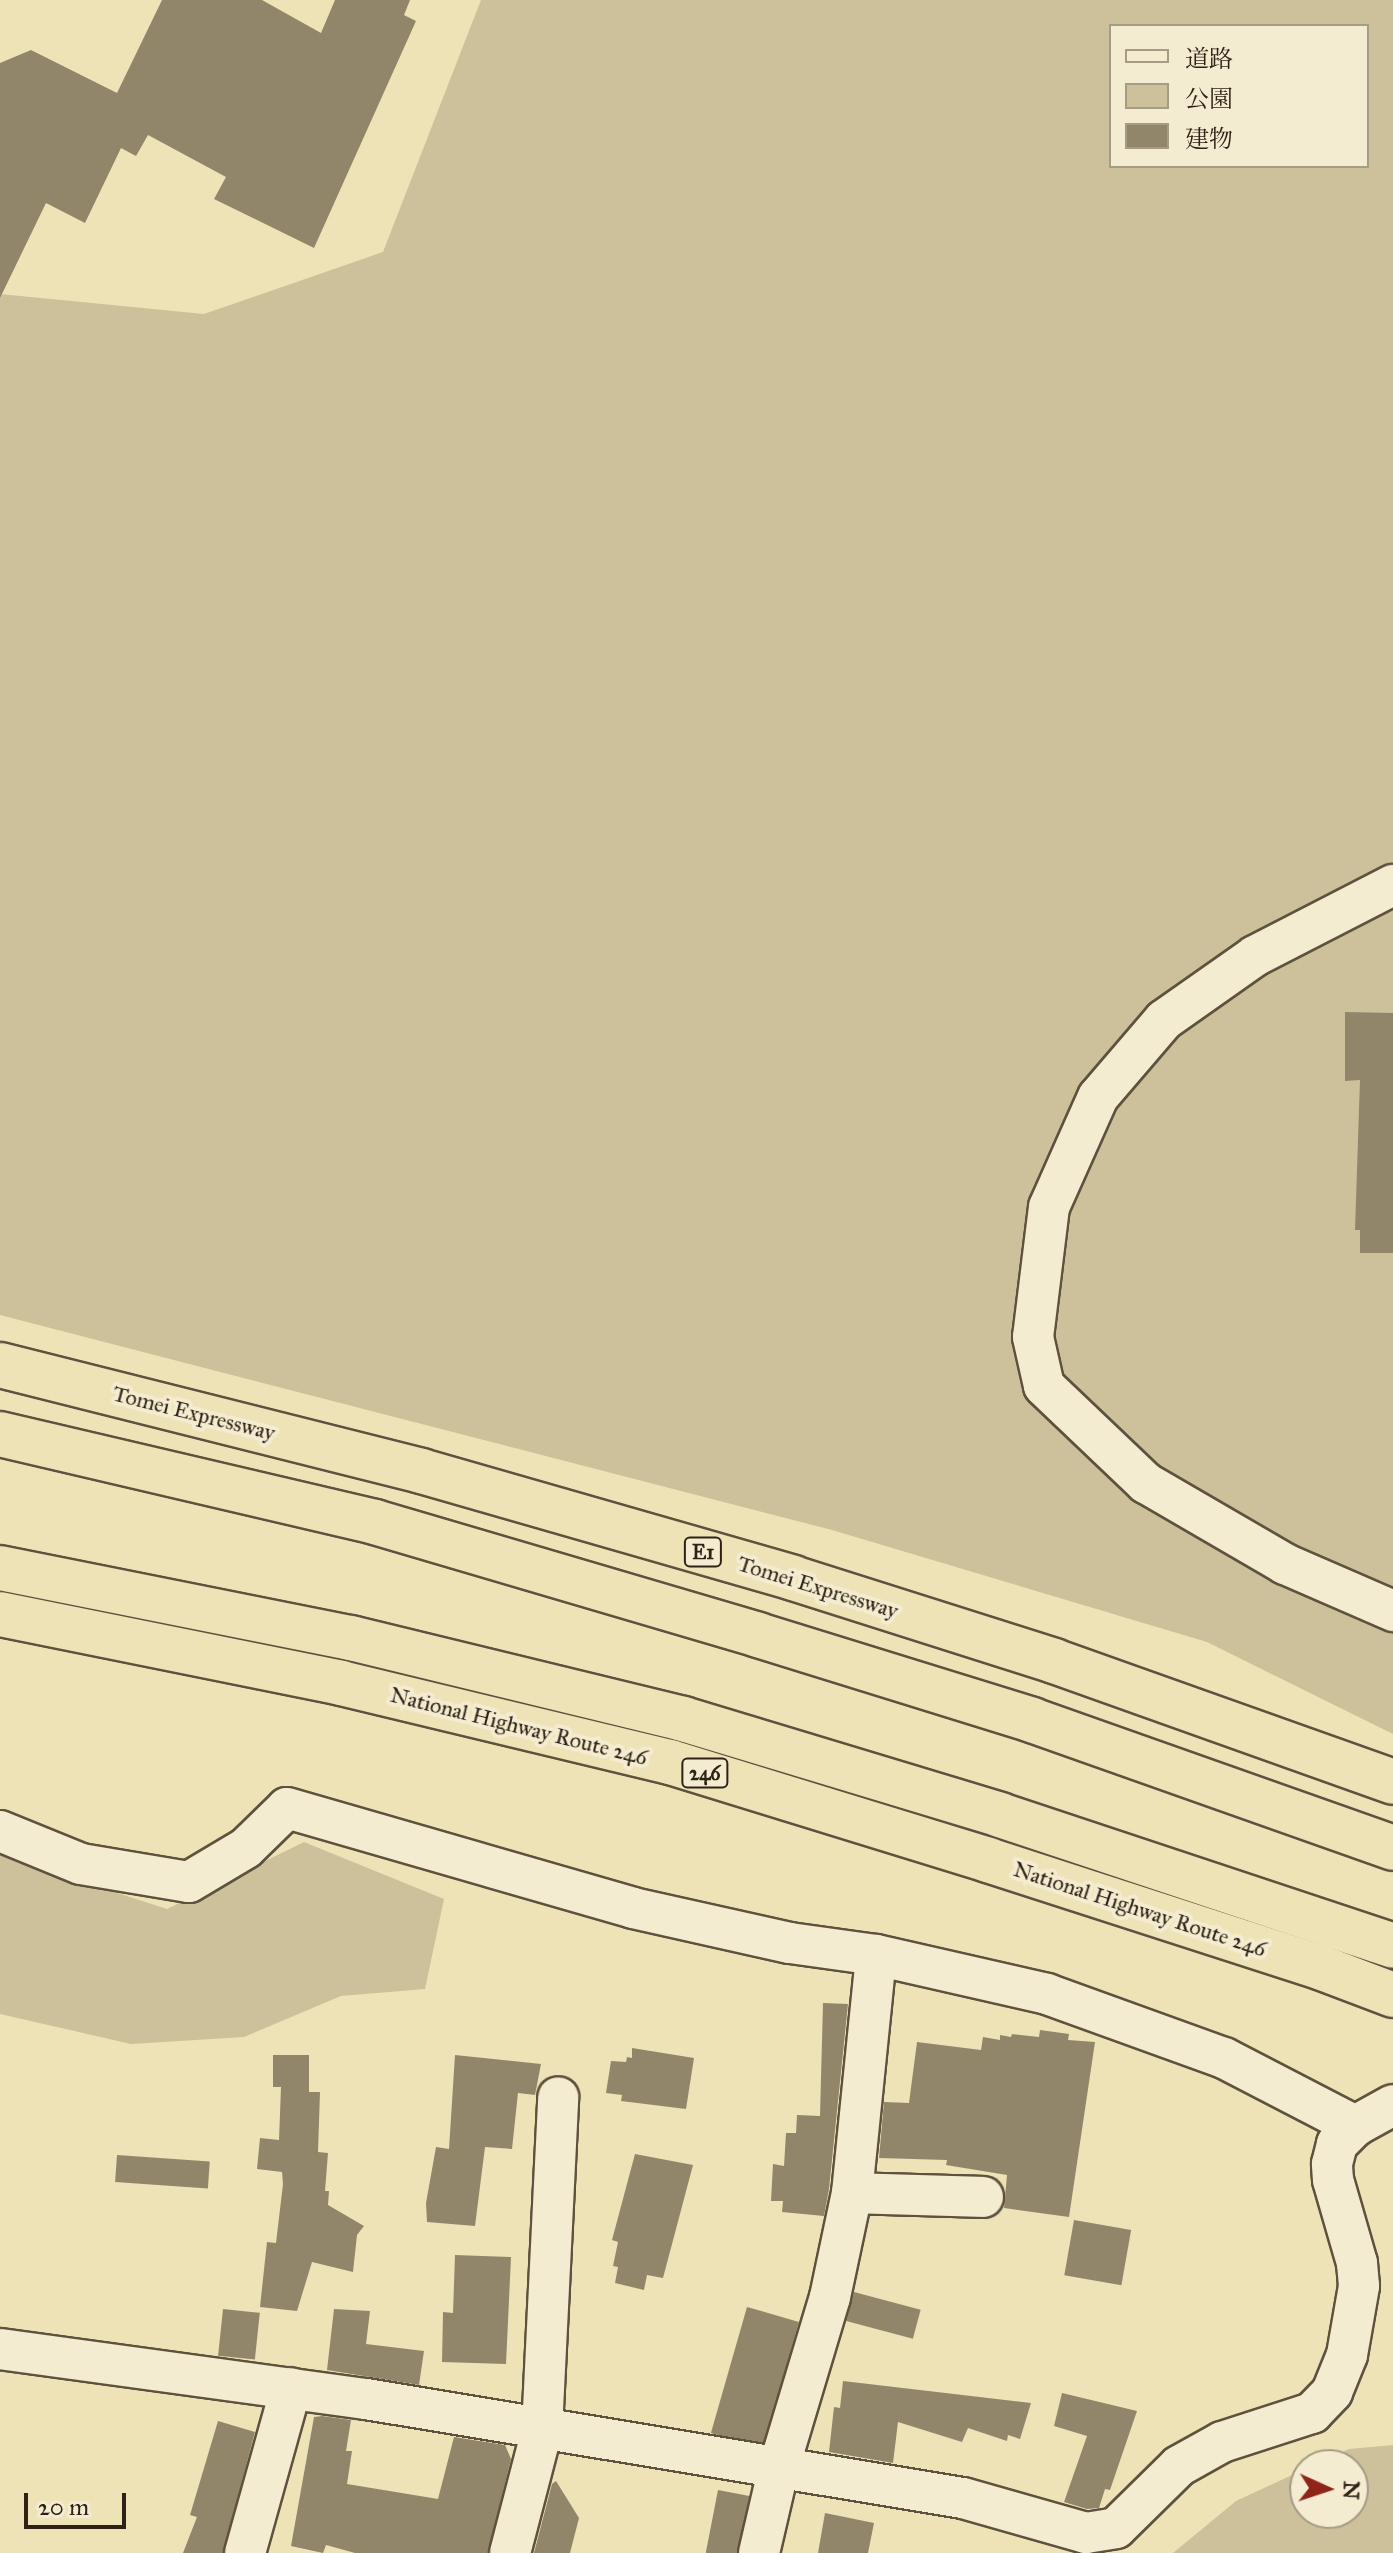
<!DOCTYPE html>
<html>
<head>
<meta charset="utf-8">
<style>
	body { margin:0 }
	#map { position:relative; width:1393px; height:2553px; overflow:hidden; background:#eee2b7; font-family:"IM FELL Great Primer","Noto Serif JP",serif }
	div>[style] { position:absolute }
	.green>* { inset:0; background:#cdc19c }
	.building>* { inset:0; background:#92866a; transform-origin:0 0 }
	.roads { filter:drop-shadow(2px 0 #5e523e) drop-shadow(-2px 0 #5e523e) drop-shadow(0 2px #5e523e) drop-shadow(0 -2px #5e523e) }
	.minor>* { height:40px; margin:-20px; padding:0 20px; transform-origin:20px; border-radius:20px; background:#f4ecd0 }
	.trunk>* { height:44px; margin:-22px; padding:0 22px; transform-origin:22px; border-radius:22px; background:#eee2b7 }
	.motorway>* { height:44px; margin:-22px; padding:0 22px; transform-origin:22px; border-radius:22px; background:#eee2b7 }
	span { translate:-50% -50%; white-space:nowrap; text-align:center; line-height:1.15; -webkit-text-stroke:8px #f4ecd0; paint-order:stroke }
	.shield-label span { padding:2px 6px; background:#f4ecd0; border:2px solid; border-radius:6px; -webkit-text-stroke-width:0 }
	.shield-label { font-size:20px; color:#2e2216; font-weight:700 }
	.street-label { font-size:22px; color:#2e2216 }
	.legend { position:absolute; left:1109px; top:24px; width:260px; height:144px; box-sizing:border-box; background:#f4ecd0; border:2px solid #a59b86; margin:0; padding:10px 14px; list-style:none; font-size:24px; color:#2e2216 }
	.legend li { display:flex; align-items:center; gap:16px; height:40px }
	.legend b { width:40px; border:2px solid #a59b86 }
	.north { position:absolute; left:1289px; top:2449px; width:80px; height:80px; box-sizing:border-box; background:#f4ecd0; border:2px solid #a59b86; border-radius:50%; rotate:93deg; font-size:22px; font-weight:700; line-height:32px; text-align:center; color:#2e2216 }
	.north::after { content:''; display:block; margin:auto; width:28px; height:36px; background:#8f2418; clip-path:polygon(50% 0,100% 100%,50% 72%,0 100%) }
	.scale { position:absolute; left:24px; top:2493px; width:102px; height:36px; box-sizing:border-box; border:4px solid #2e2216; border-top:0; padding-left:10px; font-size:24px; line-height:28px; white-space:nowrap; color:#2e2216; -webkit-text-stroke:6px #f4ecd0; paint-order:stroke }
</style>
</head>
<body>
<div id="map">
	<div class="green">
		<div style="clip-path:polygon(evenodd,481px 0,1393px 0,1393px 1734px,1207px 1642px,832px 1530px,0 1315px,0 294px,204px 314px,383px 252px,481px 0,1111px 26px,1367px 26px,1367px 166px,1111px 166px,1111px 26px)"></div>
		<div style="clip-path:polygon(304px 1842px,444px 1899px,425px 1989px,341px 1996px,244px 2037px,131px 2044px,0 2014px,0 1855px,167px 1909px)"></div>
		<div style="clip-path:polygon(1393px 2445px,1393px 2553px,1173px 2553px,1236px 2501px,1305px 2469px,1305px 2513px,1353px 2513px,1353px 2465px,1314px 2465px,1349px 2449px)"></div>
	</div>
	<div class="building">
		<div style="clip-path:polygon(162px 0,262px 0,321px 33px,335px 0,410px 0,404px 15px,416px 21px,314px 248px,214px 199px,226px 177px,148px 135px,136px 156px,121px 148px,85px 223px,46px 203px,0 298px,0 63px,31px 50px,117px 93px)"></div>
		<div style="clip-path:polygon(1345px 1012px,1393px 1013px,1393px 1253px,1360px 1253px,1360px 1230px,1355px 1230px,1360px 1080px,1345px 1081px)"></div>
		<div style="clip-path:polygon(823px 2003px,848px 2004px,829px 2189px,824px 2216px,782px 2212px,783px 2201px,771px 2201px,773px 2164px,784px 2166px,786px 2133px,796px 2133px,797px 2115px,820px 2116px)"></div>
		<div style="clip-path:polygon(1040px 2030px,1069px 2034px,1068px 2040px,1095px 2042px,1069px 2217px,1004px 2208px,1007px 2175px,946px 2165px,947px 2160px,879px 2158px,884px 2102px,909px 2103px,917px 2042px,981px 2050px,983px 2037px,1000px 2040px,1000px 2035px,1011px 2037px,1012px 2034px,1039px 2037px)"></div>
		<div style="clip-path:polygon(632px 2048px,694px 2058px,686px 2109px,621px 2101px,622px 2095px,606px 2093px,611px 2061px,626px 2062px,627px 2057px,632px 2058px)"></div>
		<div style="clip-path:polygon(273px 2055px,309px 2055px,309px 2092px,320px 2092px,318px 2152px,328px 2153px,325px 2191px,329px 2191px,328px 2205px,364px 2226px,357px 2235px,353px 2272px,312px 2262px,297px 2311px,260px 2307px,267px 2242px,276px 2243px,283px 2184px,282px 2172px,257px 2169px,260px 2138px,279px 2140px,281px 2087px,273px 2087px)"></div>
		<div style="clip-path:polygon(455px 2055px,541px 2064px,535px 2095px,518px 2093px,512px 2149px,485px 2147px,475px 2226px,427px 2222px,426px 2203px,436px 2147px,449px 2149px)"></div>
		<div style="clip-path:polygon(635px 2154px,693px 2165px,663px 2278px,647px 2275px,644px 2290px,615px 2283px,618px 2267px,613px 2266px,618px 2242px,612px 2240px)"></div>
		<div style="left:117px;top:2155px;width:93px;height:27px;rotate:4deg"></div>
		<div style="left:1074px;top:2220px;width:58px;height:56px;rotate:10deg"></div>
		<div style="clip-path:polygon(455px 2255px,511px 2257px,506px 2364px,442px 2362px,443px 2312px,453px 2313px)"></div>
		<div style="left:854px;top:2292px;width:69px;height:30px;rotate:15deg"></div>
		<div style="left:747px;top:2307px;width:54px;height:131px;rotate:16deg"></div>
		<div style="left:223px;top:2309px;width:37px;height:47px;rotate:6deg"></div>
		<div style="clip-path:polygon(334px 2309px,370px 2311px,366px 2344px,424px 2351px,419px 2385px,327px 2370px)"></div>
		<div style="clip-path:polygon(843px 2381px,1031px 2403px,1020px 2439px,1008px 2435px,1007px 2441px,968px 2428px,962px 2442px,898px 2422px,893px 2463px,829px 2452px,834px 2407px,840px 2408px)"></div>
		<div style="clip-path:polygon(1062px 2393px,1137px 2411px,1110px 2490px,1105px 2489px,1099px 2508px,1087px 2509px,1064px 2502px,1087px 2436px,1054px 2426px)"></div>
		<div style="clip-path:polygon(322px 2416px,351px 2420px,346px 2451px,352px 2451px,347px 2484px,438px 2499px,454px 2437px,505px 2445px,511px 2459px,488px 2553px,355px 2553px,326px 2545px,323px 2553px,291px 2546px,314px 2417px)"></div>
		<div style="clip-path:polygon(218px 2421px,255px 2432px,223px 2553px,183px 2553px,197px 2517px,190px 2515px)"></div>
		<div style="clip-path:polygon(556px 2481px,579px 2518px,570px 2553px,534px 2553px,552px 2484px)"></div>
		<div style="left:718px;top:2490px;width:32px;height:64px;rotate:11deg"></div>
		<div style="clip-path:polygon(825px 2513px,874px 2523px,868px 2553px,818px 2553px)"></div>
	</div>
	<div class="roads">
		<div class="minor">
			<div style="left:1393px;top:885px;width:155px;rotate:152.8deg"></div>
			<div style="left:1255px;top:956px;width:111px;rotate:144.9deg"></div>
			<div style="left:1164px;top:1020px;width:101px;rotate:130.6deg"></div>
			<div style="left:1098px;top:1097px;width:120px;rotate:114deg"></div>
			<div style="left:1049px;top:1207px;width:131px;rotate:97deg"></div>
			<div style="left:1033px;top:1337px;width:50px;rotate:77.3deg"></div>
			<div style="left:1044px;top:1386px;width:141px;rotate:43.6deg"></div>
			<div style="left:1146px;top:1483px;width:161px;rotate:30.2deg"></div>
			<div style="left:1285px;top:1564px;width:118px;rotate:23.5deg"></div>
			<div style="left:0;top:1831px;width:87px;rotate:22.2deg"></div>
			<div style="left:81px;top:1864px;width:109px;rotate:9.5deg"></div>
			<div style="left:189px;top:1882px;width:66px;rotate:-30.8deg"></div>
			<div style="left:246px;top:1848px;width:57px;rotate:-44.3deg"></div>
			<div style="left:287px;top:1808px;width:360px;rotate:16.1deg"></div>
			<div style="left:633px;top:1908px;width:161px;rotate:12.6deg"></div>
			<div style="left:790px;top:1943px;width:87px;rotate:7.9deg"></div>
			<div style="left:876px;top:1955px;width:175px;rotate:12.8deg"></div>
			<div style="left:1047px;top:1994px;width:188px;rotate:19.9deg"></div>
			<div style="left:1224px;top:2058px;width:148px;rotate:27.4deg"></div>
			<div style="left:852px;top:2193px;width:131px;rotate:1.7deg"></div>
			<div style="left:0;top:2349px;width:369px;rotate:7.8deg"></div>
			<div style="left:366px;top:2399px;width:605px;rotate:9.42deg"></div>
			<div style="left:963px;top:2498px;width:128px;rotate:15.9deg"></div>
			<div style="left:1086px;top:2533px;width:30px;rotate:-9deg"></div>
			<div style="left:1116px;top:2528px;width:88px;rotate:-44.5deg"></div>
			<div style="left:1179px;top:2466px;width:49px;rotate:-29.2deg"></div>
			<div style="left:1222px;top:2442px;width:95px;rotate:-17.9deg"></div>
			<div style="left:1312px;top:2413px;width:29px;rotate:-46deg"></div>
			<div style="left:1332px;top:2392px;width:40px;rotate:-68deg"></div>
			<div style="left:1347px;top:2355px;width:70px;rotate:-80.1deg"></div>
			<div style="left:1359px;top:2286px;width:23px;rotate:-95deg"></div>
			<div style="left:1357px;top:2263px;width:86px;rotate:-106.1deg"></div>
			<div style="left:1333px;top:2180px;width:16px;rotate:-94deg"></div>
			<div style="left:1332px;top:2164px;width:21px;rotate:-76deg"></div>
			<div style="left:1337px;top:2144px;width:25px;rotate:-45deg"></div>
			<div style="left:1355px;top:2126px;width:43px;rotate:-28.9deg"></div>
			<div style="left:245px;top:2553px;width:171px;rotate:-74.4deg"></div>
			<div style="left:510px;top:2553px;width:127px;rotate:-75.4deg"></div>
			<div style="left:542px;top:2430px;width:333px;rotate:-87.2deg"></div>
			<div style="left:759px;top:2553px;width:88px;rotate:-76.9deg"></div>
			<div style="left:779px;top:2467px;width:177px;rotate:-73.3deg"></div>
			<div style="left:830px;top:2297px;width:106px;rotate:-78.1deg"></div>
			<div style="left:852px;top:2193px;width:239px;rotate:-84.2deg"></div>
		</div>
		<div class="trunk">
			<div style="left:0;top:1568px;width:358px;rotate:11.3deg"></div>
			<div style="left:351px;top:1638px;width:342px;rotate:13.7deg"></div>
			<div style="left:683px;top:1719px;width:331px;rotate:16.8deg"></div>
			<div style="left:1000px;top:1815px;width:414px;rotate:18.4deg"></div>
			<div style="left:0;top:1614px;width:348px;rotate:11.4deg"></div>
			<div style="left:341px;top:1683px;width:338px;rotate:13.5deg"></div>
			<div style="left:670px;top:1762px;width:333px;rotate:17.1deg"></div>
			<div style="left:988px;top:1860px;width:351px;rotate:17.9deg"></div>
			<div style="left:1322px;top:1968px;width:76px;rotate:20.8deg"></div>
		</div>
		<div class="motorway">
			<div style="left:0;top:1365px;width:434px;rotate:14.1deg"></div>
			<div style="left:421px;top:1471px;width:387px;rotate:16deg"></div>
			<div style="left:793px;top:1578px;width:274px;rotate:17.6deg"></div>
			<div style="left:1054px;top:1661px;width:360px;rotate:19.6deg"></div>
			<div style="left:0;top:1434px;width:385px;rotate:13.2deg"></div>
			<div style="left:375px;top:1522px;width:399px;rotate:16.4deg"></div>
			<div style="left:758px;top:1635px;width:287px;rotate:17.2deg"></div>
			<div style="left:1032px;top:1720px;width:383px;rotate:19.5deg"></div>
		</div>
	</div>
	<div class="shield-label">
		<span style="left:703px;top:1552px">E1</span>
		<span style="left:705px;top:1773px">246</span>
	</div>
	<div class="street-label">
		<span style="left:194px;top:1413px;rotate:14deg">Tomei Expressway</span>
		<span style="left:818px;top:1587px;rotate:17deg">Tomei Expressway</span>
		<span style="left:519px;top:1726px;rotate:14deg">National Highway Route 246</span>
		<span style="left:1140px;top:1909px;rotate:18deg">National Highway Route 246</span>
	</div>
	<ul class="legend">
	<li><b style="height:10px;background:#f4ecd0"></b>道路</li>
	<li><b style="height:22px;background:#cdc19c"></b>公園</li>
	<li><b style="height:22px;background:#92866a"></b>建物</li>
	</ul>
	<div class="north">N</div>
	<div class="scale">20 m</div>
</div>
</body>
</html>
